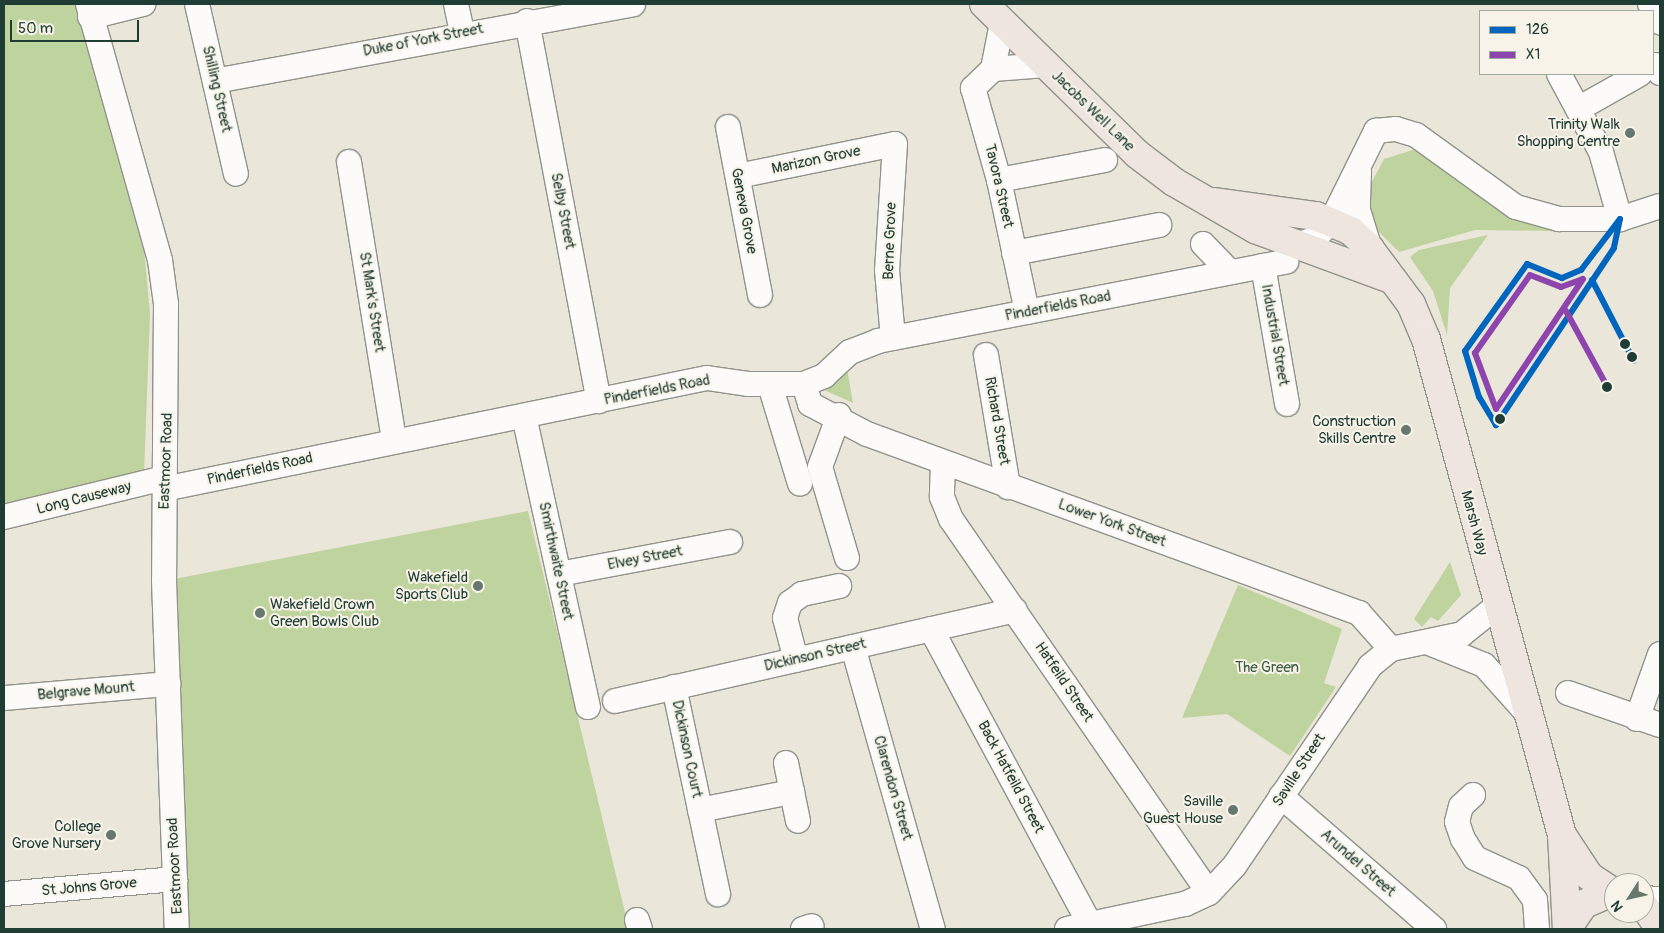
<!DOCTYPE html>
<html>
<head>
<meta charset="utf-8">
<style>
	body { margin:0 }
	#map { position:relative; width:1664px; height:933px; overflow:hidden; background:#eae6d9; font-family:Pangolin,sans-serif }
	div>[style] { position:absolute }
	.green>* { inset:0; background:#bfd39e }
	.roads { filter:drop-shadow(1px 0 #90938b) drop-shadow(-1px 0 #90938b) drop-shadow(0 1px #90938b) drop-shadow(0 -1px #90938b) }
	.minor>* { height:24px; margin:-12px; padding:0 12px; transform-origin:12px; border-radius:12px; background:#fcfbf9 }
	.highway>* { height:28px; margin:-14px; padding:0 14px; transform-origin:14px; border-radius:14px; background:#eee6de }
	.bus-1>* { height:6px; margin:-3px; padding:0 3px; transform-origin:3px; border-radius:3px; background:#0065bd }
	.bus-2>* { height:6px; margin:-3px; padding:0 3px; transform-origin:3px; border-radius:3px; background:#8e44ad }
	.dots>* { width:14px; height:14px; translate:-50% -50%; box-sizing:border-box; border:2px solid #f7f3e8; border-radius:50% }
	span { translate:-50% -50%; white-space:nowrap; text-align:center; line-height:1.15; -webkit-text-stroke:4px #f7f3e8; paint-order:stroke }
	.street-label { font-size:15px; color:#1f3d34 }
	.poi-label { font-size:15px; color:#1f3d34 }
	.right { translate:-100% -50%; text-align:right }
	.left { translate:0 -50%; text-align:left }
	.park-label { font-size:15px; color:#3e5e42 }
	.frame { position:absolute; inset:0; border:5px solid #1f3d34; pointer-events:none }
	.legend { position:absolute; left:1479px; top:10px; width:175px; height:65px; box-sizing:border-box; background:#f7f3e8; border:1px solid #a1aaa0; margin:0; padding:6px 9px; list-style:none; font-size:15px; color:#1f3d34 }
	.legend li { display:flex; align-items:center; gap:10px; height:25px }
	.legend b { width:25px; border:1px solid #a1aaa0 }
	.north { position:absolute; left:1604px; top:873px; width:50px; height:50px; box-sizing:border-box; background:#f7f3e8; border:1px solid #a1aaa0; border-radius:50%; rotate:235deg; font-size:14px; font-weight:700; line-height:20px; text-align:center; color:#1f3d34 }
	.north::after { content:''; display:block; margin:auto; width:18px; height:22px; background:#66786e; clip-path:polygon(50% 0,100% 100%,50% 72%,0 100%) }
	.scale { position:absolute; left:10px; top:20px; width:129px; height:22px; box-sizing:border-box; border:2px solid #1f3d34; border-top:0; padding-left:6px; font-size:15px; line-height:18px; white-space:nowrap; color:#1f3d34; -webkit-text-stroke:4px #f7f3e8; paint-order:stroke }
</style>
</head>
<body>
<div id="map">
	<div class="green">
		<div style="clip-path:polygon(4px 4px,78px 4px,144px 249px,150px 314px,144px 474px,4px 509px)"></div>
		<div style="clip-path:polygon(1416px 149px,1557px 228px,1556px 231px,1475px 230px,1399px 252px,1370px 223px,1367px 191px,1384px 159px)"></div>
		<div style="clip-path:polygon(1488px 235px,1450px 288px,1447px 335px,1433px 291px,1410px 257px,1419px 250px)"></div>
		<div style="clip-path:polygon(847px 369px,853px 403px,822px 389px)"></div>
		<div style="clip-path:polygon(528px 511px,629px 929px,177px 929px,164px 581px)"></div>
		<div style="clip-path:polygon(1450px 562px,1461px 595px,1438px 621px,1431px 617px,1422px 627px,1414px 619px)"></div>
		<div style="clip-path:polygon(1238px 585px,1342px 629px,1324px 683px,1336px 687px,1290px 756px,1227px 714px,1182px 718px)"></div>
	</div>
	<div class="roads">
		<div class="minor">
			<div style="left:88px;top:4px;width:266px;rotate:74.3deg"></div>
			<div style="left:160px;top:260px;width:44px;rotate:82.2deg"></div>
			<div style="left:166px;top:304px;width:277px;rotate:90.4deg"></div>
			<div style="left:164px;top:581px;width:348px;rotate:87.9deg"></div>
			<div style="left:197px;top:4px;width:174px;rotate:77.1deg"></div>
			<div style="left:456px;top:4px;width:29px;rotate:78deg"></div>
			<div style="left:1650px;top:4px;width:21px;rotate:61deg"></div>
			<div style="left:90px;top:17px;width:55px;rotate:-13.8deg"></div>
			<div style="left:527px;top:21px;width:387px;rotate:79.3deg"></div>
			<div style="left:1002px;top:23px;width:47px;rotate:101.1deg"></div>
			<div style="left:993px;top:69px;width:28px;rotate:136deg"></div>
			<div style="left:973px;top:88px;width:96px;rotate:74.2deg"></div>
			<div style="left:999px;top:180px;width:135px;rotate:78deg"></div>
			<div style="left:1656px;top:65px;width:9px;rotate:63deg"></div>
			<div style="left:993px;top:69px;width:53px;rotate:-4.3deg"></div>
			<div style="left:1559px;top:74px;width:89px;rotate:61.7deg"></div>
			<div style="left:1601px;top:152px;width:70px;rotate:74.2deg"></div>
			<div style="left:215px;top:81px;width:425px;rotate:-10.4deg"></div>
			<div style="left:1578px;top:109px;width:71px;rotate:-29.4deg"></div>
			<div style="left:728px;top:127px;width:171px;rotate:79.2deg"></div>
			<div style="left:349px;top:162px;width:283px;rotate:80.8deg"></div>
			<div style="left:1359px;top:172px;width:38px;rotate:92deg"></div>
			<div style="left:1358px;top:210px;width:41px;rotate:72.9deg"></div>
			<div style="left:738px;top:176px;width:160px;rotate:-11.5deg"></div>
			<div style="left:895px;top:144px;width:126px;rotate:93.6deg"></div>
			<div style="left:887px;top:270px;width:68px;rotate:85deg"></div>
			<div style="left:999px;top:180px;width:108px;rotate:-10.7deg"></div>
			<div style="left:1203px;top:244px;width:39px;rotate:46deg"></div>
			<div style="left:1299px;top:244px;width:16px;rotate:-18deg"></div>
			<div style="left:1314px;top:239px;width:24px;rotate:-45deg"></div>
			<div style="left:1331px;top:222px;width:102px;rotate:-63.7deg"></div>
			<div style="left:1376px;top:131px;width:20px;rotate:-6deg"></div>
			<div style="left:1396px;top:129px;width:21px;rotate:17deg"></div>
			<div style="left:1416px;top:135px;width:123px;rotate:35.8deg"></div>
			<div style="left:1516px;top:207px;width:45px;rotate:15.6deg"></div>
			<div style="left:1559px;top:219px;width:61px"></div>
			<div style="left:1620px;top:219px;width:42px;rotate:-18deg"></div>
			<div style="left:1014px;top:253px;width:148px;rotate:-10.9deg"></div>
			<div style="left:1263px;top:266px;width:140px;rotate:80.1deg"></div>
			<div style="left:986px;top:355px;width:134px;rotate:80.5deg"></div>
			<div style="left:804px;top:384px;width:21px;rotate:73deg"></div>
			<div style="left:810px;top:404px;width:64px;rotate:27.8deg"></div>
			<div style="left:867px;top:434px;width:524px;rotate:19.99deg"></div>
			<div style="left:1359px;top:613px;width:48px;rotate:48.4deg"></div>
			<div style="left:770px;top:385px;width:103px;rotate:73.1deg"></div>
			<div style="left:839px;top:415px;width:55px;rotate:110.1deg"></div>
			<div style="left:820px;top:467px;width:95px;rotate:73.5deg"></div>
			<div style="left:524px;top:416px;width:298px;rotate:77.6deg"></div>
			<div style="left:943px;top:463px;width:34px;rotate:92deg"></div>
			<div style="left:942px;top:497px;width:24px;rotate:68deg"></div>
			<div style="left:951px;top:519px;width:454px;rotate:55.4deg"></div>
			<div style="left:164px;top:489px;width:554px;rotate:-11.55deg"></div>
			<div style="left:707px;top:378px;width:41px;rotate:8.3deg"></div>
			<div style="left:748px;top:384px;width:56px"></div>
			<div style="left:804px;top:384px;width:22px;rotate:-22deg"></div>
			<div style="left:824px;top:376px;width:35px;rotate:-43deg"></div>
			<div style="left:850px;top:352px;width:30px;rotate:-21deg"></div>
			<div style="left:878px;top:341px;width:416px;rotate:-11deg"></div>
			<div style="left:4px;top:517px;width:165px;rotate:-13.7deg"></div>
			<div style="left:559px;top:574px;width:174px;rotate:-10.6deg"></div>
			<div style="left:931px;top:629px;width:335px;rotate:61.7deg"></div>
			<div style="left:1427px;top:642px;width:61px;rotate:22deg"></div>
			<div style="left:1484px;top:665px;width:66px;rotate:48.1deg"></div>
			<div style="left:853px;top:647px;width:293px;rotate:74.2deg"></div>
			<div style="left:796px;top:660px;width:43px;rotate:-104.7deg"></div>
			<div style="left:785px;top:618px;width:16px;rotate:-72deg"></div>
			<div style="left:790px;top:603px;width:15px;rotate:-37deg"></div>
			<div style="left:802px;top:594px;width:38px;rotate:-12deg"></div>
			<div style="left:674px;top:687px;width:212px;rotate:78deg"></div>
			<div style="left:1568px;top:693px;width:97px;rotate:19.2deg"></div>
			<div style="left:4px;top:698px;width:165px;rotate:-4.9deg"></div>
			<div style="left:615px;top:701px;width:410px;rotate:-12.8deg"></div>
			<div style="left:1637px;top:719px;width:69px;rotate:-70.5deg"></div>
			<div style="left:786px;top:763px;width:59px;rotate:78.3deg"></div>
			<div style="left:1473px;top:795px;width:16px;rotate:137deg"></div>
			<div style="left:1461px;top:806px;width:16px;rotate:104deg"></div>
			<div style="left:1457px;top:822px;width:18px;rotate:71deg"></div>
			<div style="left:1463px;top:839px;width:22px;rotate:58deg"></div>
			<div style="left:1475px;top:858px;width:48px;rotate:24.4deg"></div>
			<div style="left:1519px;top:878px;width:27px;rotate:54deg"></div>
			<div style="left:1535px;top:900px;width:29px;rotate:86deg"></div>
			<div style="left:1281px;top:796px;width:203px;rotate:41deg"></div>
			<div style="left:700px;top:810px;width:94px;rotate:-11.1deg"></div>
			<div style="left:4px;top:894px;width:172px;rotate:-5deg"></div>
			<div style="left:1644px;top:898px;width:16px;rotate:4deg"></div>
			<div style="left:637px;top:920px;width:9px;rotate:72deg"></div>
			<div style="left:803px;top:929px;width:9px;rotate:-18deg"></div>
			<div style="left:1067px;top:929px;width:121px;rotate:-12deg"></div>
			<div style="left:1185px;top:904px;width:26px;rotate:-25deg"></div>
			<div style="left:1209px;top:893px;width:38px;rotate:-47deg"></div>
			<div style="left:1235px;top:865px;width:240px;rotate:-55.8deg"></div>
			<div style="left:1370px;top:666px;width:27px;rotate:-39deg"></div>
			<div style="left:1391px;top:649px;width:73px;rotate:-11.9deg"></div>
			<div style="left:1462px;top:634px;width:43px;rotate:-38.5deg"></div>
		</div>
		<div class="highway">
			<div style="left:984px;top:4px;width:214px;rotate:44.4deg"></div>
			<div style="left:1137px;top:154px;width:46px;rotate:37.1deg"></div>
			<div style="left:1174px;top:182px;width:94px;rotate:30.1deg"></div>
			<div style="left:1255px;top:229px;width:145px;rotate:20.2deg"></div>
			<div style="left:1215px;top:202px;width:102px;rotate:7.9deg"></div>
			<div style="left:1316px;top:216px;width:38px;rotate:23deg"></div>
			<div style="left:1351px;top:231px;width:26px;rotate:43deg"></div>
			<div style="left:1370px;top:249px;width:69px;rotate:53.3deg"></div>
			<div style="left:1411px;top:304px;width:38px;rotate:67deg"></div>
			<div style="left:1426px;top:339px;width:514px;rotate:74.67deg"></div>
			<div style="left:1562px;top:835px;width:49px;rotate:56.6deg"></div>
			<div style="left:1589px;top:876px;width:25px;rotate:34deg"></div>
			<div style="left:1562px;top:835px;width:94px;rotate:87deg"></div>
			<div style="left:1644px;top:906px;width:28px;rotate:55deg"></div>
			<div style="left:1567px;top:929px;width:30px;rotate:-56deg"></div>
			<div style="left:1584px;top:904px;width:33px;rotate:-23deg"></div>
		</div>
	</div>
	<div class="bus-1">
		<div style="left:1620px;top:219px;width:30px;rotate:102deg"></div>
		<div style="left:1614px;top:248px;width:213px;rotate:123.7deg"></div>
		<div style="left:1496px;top:425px;width:33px;rotate:-121deg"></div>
		<div style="left:1479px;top:397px;width:48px;rotate:-106.9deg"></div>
		<div style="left:1465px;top:351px;width:107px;rotate:-54.5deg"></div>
		<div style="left:1527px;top:264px;width:38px;rotate:22deg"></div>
		<div style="left:1562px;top:278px;width:21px;rotate:-23deg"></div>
		<div style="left:1581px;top:270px;width:64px;rotate:-52.6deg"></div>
		<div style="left:1592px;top:280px;width:91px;rotate:62.6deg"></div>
	</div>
	<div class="bus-2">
		<div style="left:1530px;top:275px;width:33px;rotate:21deg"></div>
		<div style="left:1561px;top:287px;width:23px;rotate:-20deg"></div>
		<div style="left:1583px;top:279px;width:156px;rotate:123.8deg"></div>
		<div style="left:1496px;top:409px;width:60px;rotate:-110.6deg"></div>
		<div style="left:1475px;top:353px;width:95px;rotate:-54.8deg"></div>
		<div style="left:1566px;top:311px;width:90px;rotate:61.4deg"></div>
	</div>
	<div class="dots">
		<div style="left:1630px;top:133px;background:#66786e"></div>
		<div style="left:1625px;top:344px;background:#1f3d34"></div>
		<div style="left:1632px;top:357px;background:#1f3d34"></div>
		<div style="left:1607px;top:387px;background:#1f3d34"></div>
		<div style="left:1500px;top:419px;background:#1f3d34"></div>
		<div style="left:1406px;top:430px;background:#66786e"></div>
		<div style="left:478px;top:586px;background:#66786e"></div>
		<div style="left:260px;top:613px;background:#66786e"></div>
		<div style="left:1233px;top:810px;background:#66786e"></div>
		<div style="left:111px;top:835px;background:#66786e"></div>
	</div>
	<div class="street-label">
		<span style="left:423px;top:40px;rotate:-11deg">Duke of York Street</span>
		<span style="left:217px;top:89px;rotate:77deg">Shilling Street</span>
		<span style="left:1093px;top:111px;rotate:44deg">Jacobs Well Lane</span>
		<span style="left:816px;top:160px;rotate:-12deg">Marizon Grove</span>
		<span style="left:999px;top:186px;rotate:77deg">Tavora Street</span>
		<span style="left:563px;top:211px;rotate:79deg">Selby Street</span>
		<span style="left:744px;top:211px;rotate:79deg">Geneva Grove</span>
		<span style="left:890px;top:241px;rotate:-88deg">Berne Grove</span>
		<span style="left:372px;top:302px;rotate:81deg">St Mark's Street</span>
		<span style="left:1058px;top:306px;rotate:-11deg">Pinderfields Road</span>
		<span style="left:1275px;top:335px;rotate:80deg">Industrial Street</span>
		<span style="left:657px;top:390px;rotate:-11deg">Pinderfields Road</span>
		<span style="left:997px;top:421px;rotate:80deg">Richard Street</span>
		<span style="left:166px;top:461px;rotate:-88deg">Eastmoor Road</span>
		<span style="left:260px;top:469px;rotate:-12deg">Pinderfields Road</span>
		<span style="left:84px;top:498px;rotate:-14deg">Long Causeway</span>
		<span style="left:1112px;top:523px;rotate:20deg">Lower York Street</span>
		<span style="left:1474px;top:523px;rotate:75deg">Marsh Way</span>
		<span style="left:645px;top:558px;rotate:-11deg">Elvey Street</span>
		<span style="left:556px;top:561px;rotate:78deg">Smirthwaite Street</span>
		<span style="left:815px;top:655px;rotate:-13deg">Dickinson Street</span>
		<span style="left:1064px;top:682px;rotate:56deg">Hatfeild Street</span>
		<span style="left:86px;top:691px;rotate:-5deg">Belgrave Mount</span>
		<span style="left:687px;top:749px;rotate:78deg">Dickinson Court</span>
		<span style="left:1299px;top:770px;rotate:-57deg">Saville Street</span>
		<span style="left:1011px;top:777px;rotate:62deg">Back Hatfeild Street</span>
		<span style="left:893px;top:788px;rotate:74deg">Clarendon Street</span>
		<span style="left:1358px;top:863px;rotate:41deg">Arundel Street</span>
		<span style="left:175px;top:866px;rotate:-93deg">Eastmoor Road</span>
		<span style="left:89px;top:887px;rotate:-5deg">St Johns Grove</span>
	</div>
	<div class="poi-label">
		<span class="right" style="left:1620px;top:133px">Trinity Walk<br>Shopping Centre</span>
		<span class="right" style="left:1396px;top:430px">Construction<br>Skills Centre</span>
		<span class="right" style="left:468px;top:586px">Wakefield<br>Sports Club</span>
		<span class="left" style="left:270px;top:613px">Wakefield Crown<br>Green Bowls Club</span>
		<span class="right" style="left:1223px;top:810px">Saville<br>Guest House</span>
		<span class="right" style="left:101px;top:835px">College<br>Grove Nursery</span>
	</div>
	<div class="park-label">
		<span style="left:1267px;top:668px">The Green</span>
	</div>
	<div class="frame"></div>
	<ul class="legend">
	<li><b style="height:6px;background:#0065bd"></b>126</li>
	<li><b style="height:6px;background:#8e44ad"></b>X1</li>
	</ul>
	<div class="north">N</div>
	<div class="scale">50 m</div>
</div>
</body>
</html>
